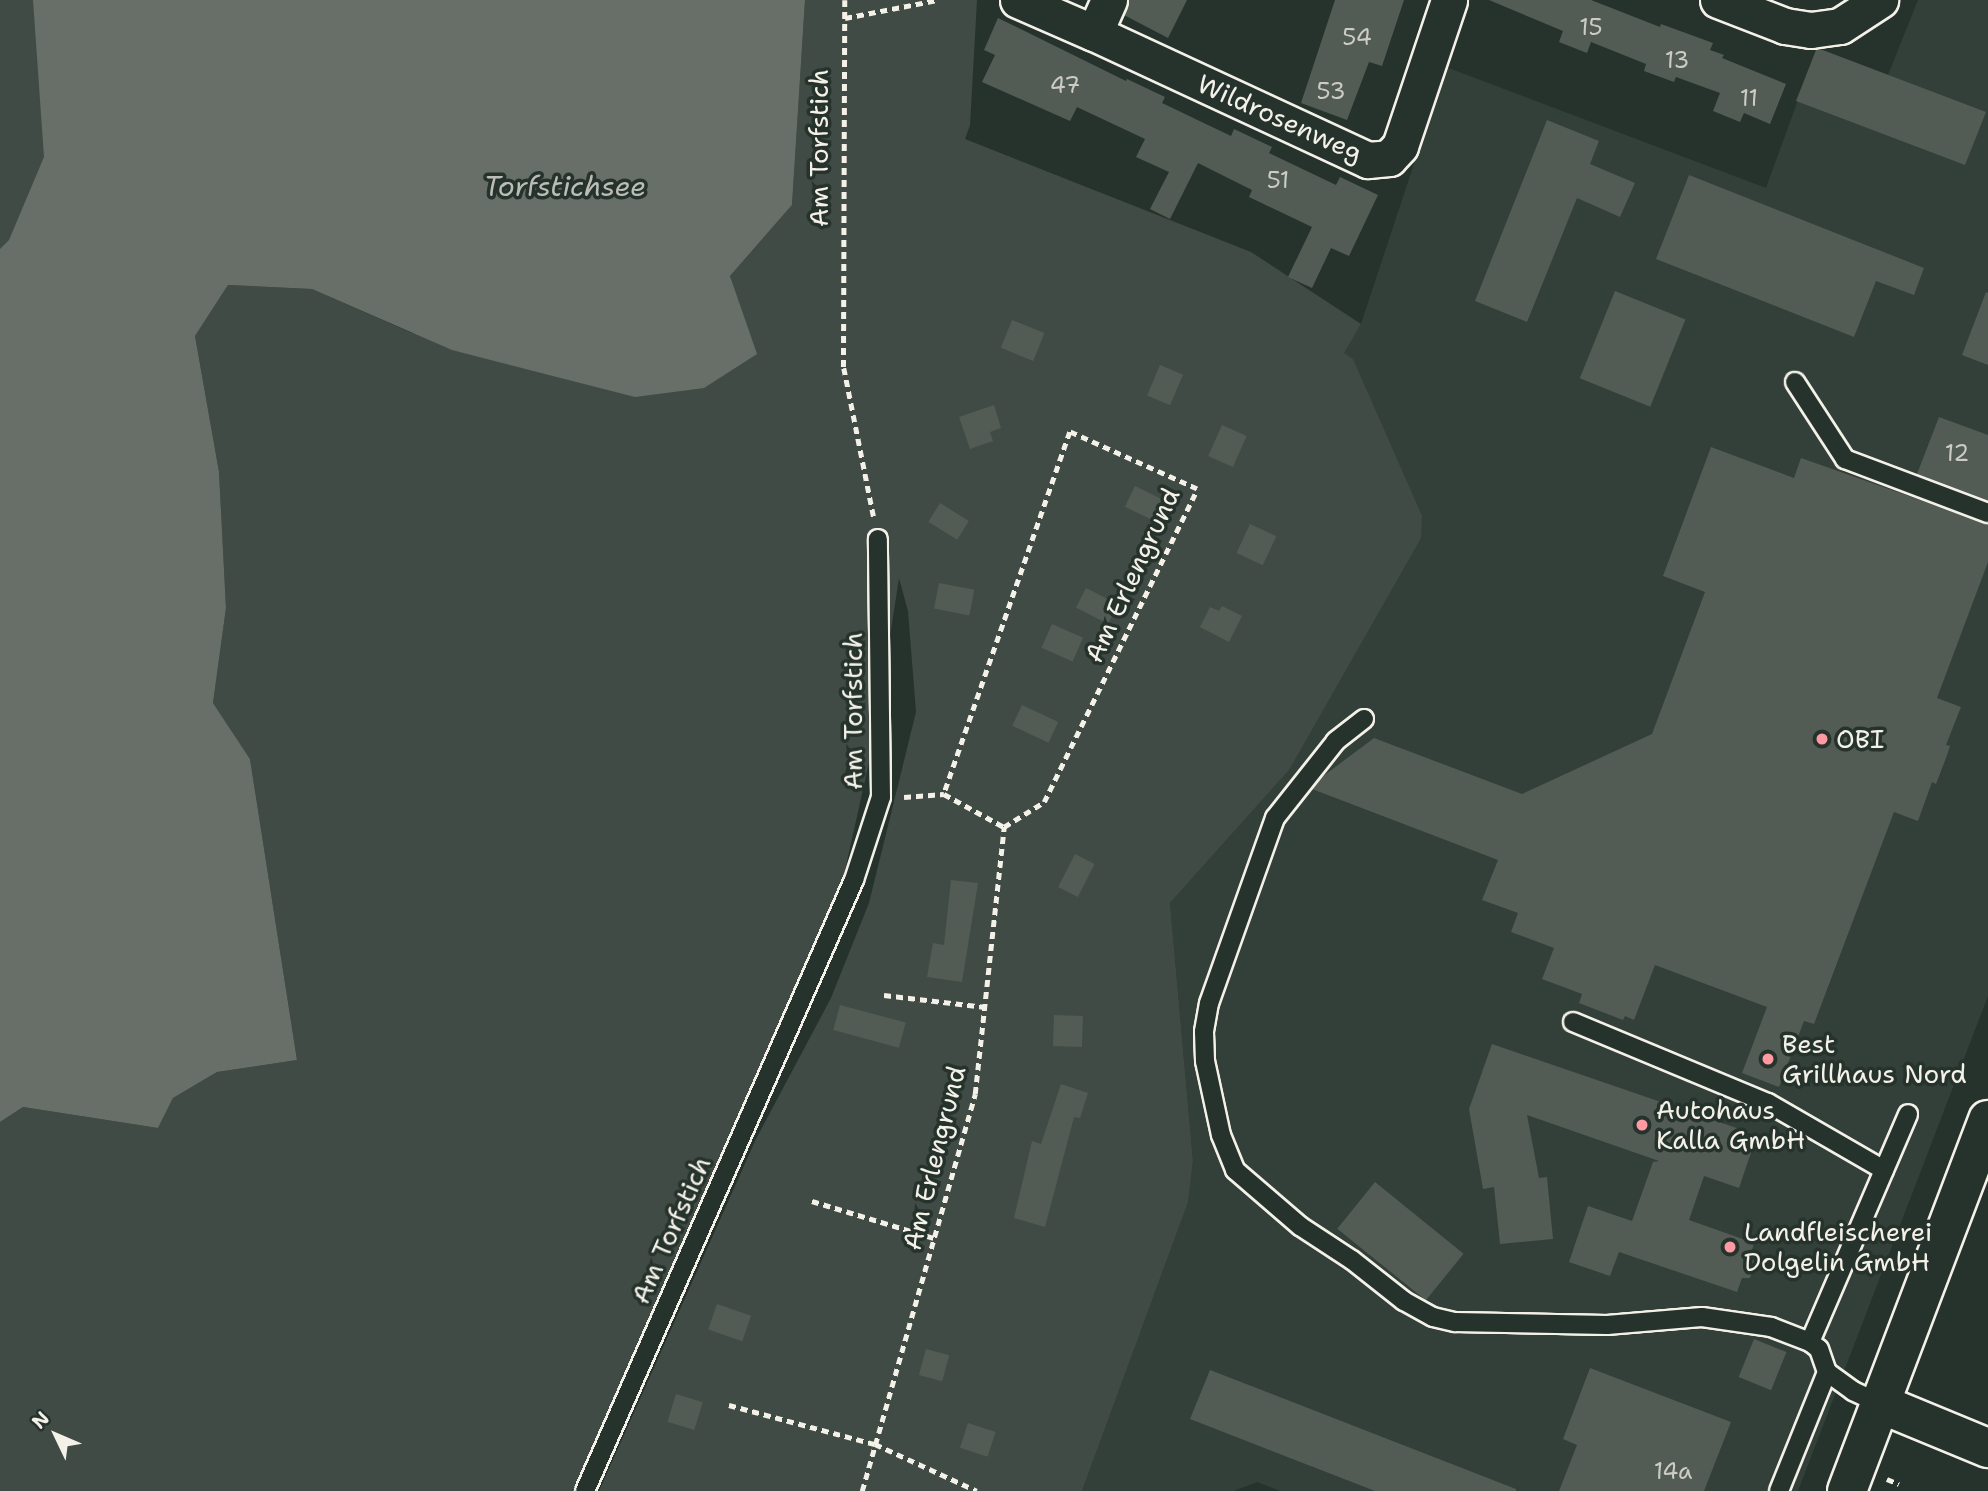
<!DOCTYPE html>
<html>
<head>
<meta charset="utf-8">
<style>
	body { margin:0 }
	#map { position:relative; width:1988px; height:1491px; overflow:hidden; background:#26332d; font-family:"Shantell Sans",sans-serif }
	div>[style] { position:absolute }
	.built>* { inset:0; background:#333f39 }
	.green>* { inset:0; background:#414b45 }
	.water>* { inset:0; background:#676f68 }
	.building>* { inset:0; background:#525c55; transform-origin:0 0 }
	.path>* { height:4.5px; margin-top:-2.25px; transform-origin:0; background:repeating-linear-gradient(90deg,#f4f1e8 0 7px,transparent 0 12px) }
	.roads { filter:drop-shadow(2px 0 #f4f1e8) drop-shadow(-2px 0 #f4f1e8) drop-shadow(0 2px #f4f1e8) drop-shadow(0 -2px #f4f1e8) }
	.service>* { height:18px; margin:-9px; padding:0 9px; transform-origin:9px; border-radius:9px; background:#26332d }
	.minor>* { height:35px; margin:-17.5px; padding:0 17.5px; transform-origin:17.5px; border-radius:17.5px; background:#26332d }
	.tertiary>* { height:38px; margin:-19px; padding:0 19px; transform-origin:19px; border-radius:19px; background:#26332d }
	.secondary>* { height:38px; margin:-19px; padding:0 19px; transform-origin:19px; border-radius:19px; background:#26332d }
	.dots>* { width:19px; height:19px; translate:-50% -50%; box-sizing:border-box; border:4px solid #26332d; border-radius:50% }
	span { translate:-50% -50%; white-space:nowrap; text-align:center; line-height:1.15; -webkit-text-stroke:7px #26332d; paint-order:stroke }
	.number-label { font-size:23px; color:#ccccc3 }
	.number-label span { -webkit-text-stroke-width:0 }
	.street-label { font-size:26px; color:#f4f1e8 }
	.poi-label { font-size:26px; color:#f4f1e8 }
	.left { translate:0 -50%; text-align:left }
	.water-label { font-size:28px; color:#bcbdb5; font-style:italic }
	.north { position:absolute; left:21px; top:1400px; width:70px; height:70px; -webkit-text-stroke:5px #26332d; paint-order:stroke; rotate:314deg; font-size:19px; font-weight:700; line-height:28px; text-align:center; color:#f4f1e8 }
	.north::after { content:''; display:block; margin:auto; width:24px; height:32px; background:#f4f1e8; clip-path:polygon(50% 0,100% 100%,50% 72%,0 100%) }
</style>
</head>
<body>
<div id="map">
	<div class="built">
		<div style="clip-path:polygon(1918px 0,1988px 0,1988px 996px,1798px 1491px,1280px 1491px,1257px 1482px,1234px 1491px,1082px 1491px,1188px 1201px,1193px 1161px,1170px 903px,1289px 770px,1343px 353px,1361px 324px,1446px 67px,1766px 188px,1817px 48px,1888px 75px)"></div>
	</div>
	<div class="green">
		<div style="clip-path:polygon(0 0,127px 0,0 334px)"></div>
		<div style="clip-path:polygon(805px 0,977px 0,970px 125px,965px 139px,1251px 252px,1361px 324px,1344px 353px,1353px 359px,1422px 516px,1421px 538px,1289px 770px,1170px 903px,1193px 1161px,1188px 1202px,1082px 1491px,599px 1491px,756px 1139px,831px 998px,869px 903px,916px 712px,908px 611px,899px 578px,874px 740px,831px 933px,572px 1491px,0 1491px,0 1122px,23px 1107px,158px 1128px,173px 1098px,217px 1072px,297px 1060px,250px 759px,213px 703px,226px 608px,219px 472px,195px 336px,228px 285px,312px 289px,412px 333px,756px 354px,730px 276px,792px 205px)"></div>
	</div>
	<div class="water">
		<div style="clip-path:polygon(33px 0,805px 0,792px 205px,730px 276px,757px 354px,704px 388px,635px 397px,452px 350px,312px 289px,228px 285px,195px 336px,219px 472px,226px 608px,213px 703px,250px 759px,297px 1060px,217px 1072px,173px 1098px,158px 1128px,23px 1107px,0 1122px,0 249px,9px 240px,44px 157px)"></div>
	</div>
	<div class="building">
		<div style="clip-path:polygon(1129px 0,1187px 0,1168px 38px,1124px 15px)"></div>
		<div style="clip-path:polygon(1335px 0,1404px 0,1382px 66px,1369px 62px,1347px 120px,1301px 103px)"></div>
		<div style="clip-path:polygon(1489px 0,1591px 0,1660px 27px,1661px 24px,1713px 43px,1710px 50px,1724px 55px,1722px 58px,1786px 84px,1770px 124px,1744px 113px,1740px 122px,1713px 111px,1720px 93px,1676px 77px,1674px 82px,1644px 71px,1646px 64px,1591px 42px,1587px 53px,1559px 42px,1563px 31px)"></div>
		<div style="clip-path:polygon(998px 18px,1126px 81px,1127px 79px,1165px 97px,1162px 103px,1231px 136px,1234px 129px,1272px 147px,1269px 153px,1336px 185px,1340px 177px,1378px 195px,1349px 256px,1331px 248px,1312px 288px,1288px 277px,1312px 227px,1249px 197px,1252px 190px,1198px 163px,1170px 219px,1150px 209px,1169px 172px,1136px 157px,1145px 139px,1077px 107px,1070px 121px,982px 82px,995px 55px,984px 50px)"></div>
		<div style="clip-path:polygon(1820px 49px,1986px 112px,1965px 165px,1796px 101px,1816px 50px)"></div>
		<div style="clip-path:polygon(1547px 120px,1599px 141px,1590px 164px,1635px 183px,1620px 217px,1577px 198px,1527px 322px,1475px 301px)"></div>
		<div style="clip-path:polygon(1689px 175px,1924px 268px,1914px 295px,1876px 281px,1854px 337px,1656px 259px)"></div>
		<div style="left:1615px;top:291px;width:76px;height:94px;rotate:22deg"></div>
		<div style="clip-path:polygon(1986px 292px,1988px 293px,1988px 365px,1962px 355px)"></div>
		<div style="left:1012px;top:320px;width:35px;height:30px;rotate:22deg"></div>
		<div style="left:1160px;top:365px;width:25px;height:33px;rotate:23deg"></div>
		<div style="clip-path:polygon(994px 405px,1001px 428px,990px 432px,993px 441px,970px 449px,959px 417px)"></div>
		<div style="clip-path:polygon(1939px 417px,1988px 435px,1988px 501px,1917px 474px)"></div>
		<div style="left:1222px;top:425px;width:27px;height:34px;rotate:24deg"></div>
		<div style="clip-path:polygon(1711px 447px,1794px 478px,1801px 458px,1988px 524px,1988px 562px,1937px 698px,1961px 707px,1946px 745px,1950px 746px,1946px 758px,1936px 784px,1932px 782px,1918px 821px,1894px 812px,1814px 1024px,1804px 1021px,1779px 1087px,1742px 1073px,1767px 1007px,1655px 965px,1634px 1020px,1625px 1016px,1623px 1020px,1579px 1003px,1582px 994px,1542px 979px,1554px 948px,1511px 932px,1518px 913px,1482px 900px,1498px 860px,1312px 789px,1322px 777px,1374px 738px,1522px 794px,1652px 734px,1705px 592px,1663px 576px)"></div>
		<div style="left:1135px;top:486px;width:30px;height:23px;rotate:26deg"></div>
		<div style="left:940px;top:503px;width:34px;height:22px;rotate:32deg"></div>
		<div style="left:1250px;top:524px;width:29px;height:32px;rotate:25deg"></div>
		<div style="left:939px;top:583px;width:36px;height:26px;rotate:11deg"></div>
		<div style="left:1086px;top:588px;width:36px;height:22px;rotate:27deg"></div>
		<div style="clip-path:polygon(1222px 606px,1242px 616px,1229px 642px,1200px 627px,1210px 607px,1219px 611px)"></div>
		<div style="left:1052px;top:624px;width:34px;height:26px;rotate:24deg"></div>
		<div style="left:1022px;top:705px;width:40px;height:23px;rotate:25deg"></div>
		<div style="left:1075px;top:854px;width:22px;height:37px;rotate:27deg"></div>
		<div style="clip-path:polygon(951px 880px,978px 883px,962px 982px,927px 977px,933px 943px,944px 945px)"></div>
		<div style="left:840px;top:1005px;width:68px;height:26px;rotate:15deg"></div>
		<div style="left:1054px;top:1015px;width:29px;height:31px;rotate:2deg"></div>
		<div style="clip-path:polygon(1492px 1044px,1757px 1135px,1739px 1188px,1704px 1176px,1689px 1220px,1754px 1243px,1750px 1257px,1755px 1262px,1750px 1278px,1742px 1278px,1737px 1292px,1619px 1252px,1610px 1276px,1569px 1262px,1588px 1206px,1632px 1221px,1653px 1162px,1659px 1161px,1527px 1115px,1539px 1178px,1547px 1177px,1553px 1239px,1500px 1244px,1494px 1187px,1483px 1189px,1469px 1109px)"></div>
		<div style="clip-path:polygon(1061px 1084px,1088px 1093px,1080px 1118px,1074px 1117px,1045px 1227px,1014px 1218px,1032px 1141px,1041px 1144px)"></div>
		<div style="left:1375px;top:1182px;width:114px;height:60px;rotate:39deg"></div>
		<div style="left:717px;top:1304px;width:36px;height:27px;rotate:19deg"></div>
		<div style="left:1754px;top:1339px;width:35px;height:41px;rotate:22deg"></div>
		<div style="left:926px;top:1349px;width:24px;height:27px;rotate:15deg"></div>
		<div style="clip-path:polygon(1590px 1368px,1731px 1422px,1704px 1491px,1559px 1491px,1577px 1445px,1563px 1439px)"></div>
		<div style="clip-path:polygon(1210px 1370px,1516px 1489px,1516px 1491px,1375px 1491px,1190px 1419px)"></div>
		<div style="left:676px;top:1394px;width:28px;height:29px;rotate:17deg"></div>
		<div style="left:968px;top:1423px;width:29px;height:26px;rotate:18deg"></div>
	</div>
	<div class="path">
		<div style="left:845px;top:0;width:368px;rotate:90.2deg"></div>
		<div style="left:844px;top:368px;width:153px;rotate:78.7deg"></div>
		<div style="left:845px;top:18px;width:95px;rotate:-11deg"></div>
		<div style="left:904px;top:797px;width:40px;rotate:-4.3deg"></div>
		<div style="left:944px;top:794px;width:68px;rotate:28.8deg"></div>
		<div style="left:1004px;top:827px;width:47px;rotate:-32deg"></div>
		<div style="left:1044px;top:802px;width:348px;rotate:-63.9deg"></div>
		<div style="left:1197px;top:489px;width:139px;rotate:-155.8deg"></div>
		<div style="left:1070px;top:432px;width:383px;rotate:109.2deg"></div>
		<div style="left:884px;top:995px;width:102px;rotate:6.8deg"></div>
		<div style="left:812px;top:1201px;width:127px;rotate:16.9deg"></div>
		<div style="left:729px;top:1405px;width:151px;rotate:15deg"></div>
		<div style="left:875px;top:1444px;width:112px;rotate:24.7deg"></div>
		<div style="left:1887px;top:1479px;width:13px;rotate:23deg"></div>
		<div style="left:862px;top:1491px;width:413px;rotate:-74.1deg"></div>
		<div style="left:975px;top:1094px;width:269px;rotate:-83.8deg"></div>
	</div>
	<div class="roads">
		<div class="service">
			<div style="left:1795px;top:382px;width:92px;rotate:57deg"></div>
			<div style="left:1845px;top:459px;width:153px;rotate:20.7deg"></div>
			<div style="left:1364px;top:719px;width:36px;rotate:142deg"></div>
			<div style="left:1336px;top:741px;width:98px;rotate:128.4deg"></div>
			<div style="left:1275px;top:818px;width:196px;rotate:109.6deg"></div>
			<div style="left:1209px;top:1003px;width:29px;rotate:100deg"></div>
			<div style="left:1204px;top:1032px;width:29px;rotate:88deg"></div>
			<div style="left:1205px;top:1061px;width:76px;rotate:77.8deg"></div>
			<div style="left:1221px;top:1135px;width:38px;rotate:68deg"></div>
			<div style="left:1235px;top:1170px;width:86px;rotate:40.7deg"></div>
			<div style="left:1300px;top:1226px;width:62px;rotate:33.2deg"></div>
			<div style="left:1352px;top:1260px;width:66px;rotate:38.3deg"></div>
			<div style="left:1404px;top:1301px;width:33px;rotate:29deg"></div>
			<div style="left:1433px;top:1317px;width:23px;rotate:13deg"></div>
			<div style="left:1455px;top:1322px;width:152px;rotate:1.1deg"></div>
			<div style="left:1607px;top:1325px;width:95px;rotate:-4.8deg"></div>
			<div style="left:1702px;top:1317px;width:70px;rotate:8.2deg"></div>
			<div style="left:1771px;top:1327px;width:42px;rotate:21deg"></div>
			<div style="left:1810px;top:1342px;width:11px;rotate:38deg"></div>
			<div style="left:1819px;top:1349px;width:24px;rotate:71deg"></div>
			<div style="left:1827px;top:1372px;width:32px;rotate:36deg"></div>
			<div style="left:1853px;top:1391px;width:31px;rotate:25deg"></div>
			<div style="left:1573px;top:1022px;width:211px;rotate:22.6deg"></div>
			<div style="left:1768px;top:1103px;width:134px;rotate:30deg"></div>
			<div style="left:1810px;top:1342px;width:248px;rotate:-66.7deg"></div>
			<div style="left:585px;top:1491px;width:668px;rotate:-66.24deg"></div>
			<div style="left:854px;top:880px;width:87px;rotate:-72deg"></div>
			<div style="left:881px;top:797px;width:258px;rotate:-90.7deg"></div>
			<div style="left:1779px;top:1491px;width:128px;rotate:-68deg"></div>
		</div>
		<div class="minor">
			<div style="left:1018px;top:0;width:83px;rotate:23.5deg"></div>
			<div style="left:1109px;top:0;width:36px;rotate:114deg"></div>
			<div style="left:1094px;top:33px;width:302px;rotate:24.9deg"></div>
			<div style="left:1368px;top:160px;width:21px;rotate:-5deg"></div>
			<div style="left:1389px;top:158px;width:16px;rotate:-47deg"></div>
			<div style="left:1400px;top:146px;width:154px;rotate:-71.4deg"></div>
			<div style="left:1718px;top:0;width:72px;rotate:21.2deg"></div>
			<div style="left:1785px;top:26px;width:26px;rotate:9deg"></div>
			<div style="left:1811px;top:30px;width:29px;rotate:-8deg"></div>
			<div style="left:1840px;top:26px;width:48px;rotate:-33deg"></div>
		</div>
		<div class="tertiary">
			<div style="left:1881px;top:1404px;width:116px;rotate:22.4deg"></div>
		</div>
		<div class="secondary">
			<div style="left:1847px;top:1491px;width:397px;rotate:-69.2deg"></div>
		</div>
	</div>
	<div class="dots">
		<div style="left:1822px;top:739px;background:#ff9aa2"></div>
		<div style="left:1768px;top:1059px;background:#ff9aa2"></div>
		<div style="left:1642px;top:1125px;background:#ff9aa2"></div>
		<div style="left:1730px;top:1247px;background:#ff9aa2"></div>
	</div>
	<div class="number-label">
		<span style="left:1591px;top:27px">15</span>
		<span style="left:1357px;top:37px">54</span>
		<span style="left:1677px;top:60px">13</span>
		<span style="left:1065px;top:85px">47</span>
		<span style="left:1331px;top:91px">53</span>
		<span style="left:1749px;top:98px">11</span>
		<span style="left:1278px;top:180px">51</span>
		<span style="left:1957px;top:453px">12</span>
		<span style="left:1673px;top:1471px">14a</span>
	</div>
	<div class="street-label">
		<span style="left:1280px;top:118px;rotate:24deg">Wildrosenweg</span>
		<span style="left:819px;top:148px;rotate:-90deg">Am Torfstich</span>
		<span style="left:1132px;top:575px;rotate:-65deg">Am Erlengrund</span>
		<span style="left:853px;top:711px;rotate:-90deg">Am Torfstich</span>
		<span style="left:934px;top:1158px;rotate:-76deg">Am Erlengrund</span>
		<span style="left:671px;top:1230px;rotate:-66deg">Am Torfstich</span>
	</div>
	<div class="poi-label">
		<span class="left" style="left:1836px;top:739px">OBI</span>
		<span class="left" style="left:1782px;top:1059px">Best<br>Grillhaus Nord</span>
		<span class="left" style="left:1656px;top:1125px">Autohaus<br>Kalla GmbH</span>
		<span class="left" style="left:1744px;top:1247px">Landfleischerei<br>Dolgelin GmbH</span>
	</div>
	<div class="water-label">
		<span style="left:565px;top:186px">Torfstichsee</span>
	</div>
	<div class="north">N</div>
</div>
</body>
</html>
